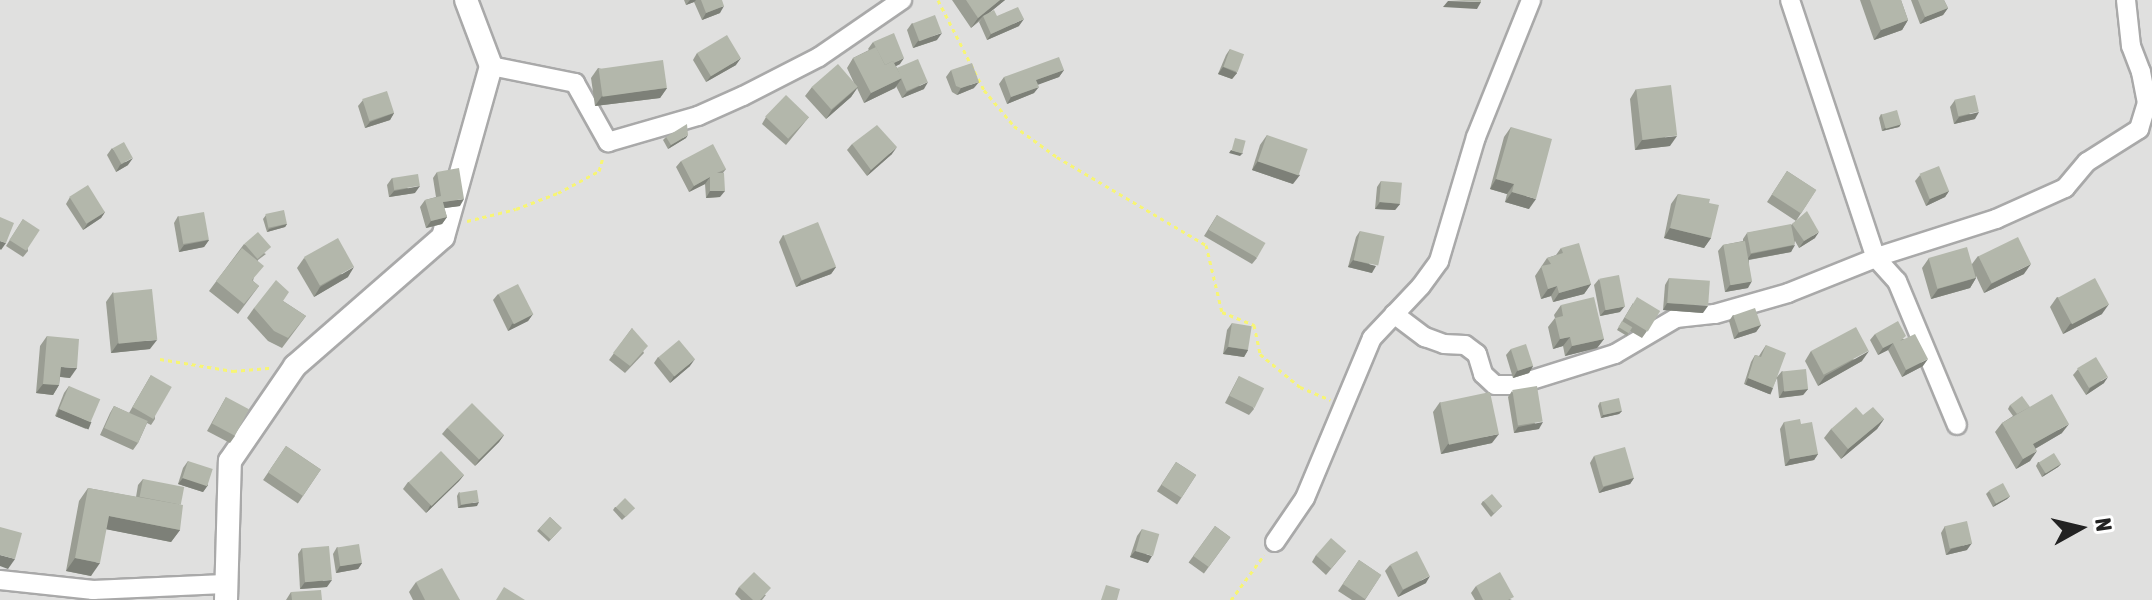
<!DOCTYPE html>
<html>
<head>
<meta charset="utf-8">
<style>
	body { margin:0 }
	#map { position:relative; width:2152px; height:600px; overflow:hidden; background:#edf2e9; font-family:"Asap Condensed",sans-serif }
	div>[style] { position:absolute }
	.residential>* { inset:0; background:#e0e0df; transform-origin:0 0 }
	.path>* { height:3px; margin-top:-1.5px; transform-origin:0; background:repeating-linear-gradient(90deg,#f7f574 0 4px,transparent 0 8px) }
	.roads { filter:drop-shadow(2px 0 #a9a9a9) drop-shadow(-2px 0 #a9a9a9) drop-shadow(0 2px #a9a9a9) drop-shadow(0 -2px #a9a9a9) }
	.minor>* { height:18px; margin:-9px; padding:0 9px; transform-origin:9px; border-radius:9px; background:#fff }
	.tertiary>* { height:22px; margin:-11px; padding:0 11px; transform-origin:11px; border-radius:11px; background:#fff }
	.wall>* { inset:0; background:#9a9d93; transform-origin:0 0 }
	.shaded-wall>* { inset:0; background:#7d8078; transform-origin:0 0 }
	.building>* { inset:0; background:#b3b7ab; transform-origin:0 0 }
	span { translate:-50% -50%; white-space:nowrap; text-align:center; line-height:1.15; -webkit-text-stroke:8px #fff; paint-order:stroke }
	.north { position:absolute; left:2040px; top:488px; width:80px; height:80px; -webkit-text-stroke:6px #fff; paint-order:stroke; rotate:82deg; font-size:22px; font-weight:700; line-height:32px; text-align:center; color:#222 }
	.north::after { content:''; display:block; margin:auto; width:28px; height:36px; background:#222; clip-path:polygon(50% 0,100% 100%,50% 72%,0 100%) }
</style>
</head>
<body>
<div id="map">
	<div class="residential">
		<div style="left:0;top:0;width:2152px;height:600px"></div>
	</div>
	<div class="path">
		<div style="left:938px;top:0;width:101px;rotate:62.9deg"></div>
		<div style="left:984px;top:90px;width:47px;rotate:50.2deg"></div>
		<div style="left:1014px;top:126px;width:53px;rotate:35.8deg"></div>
		<div style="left:1057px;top:157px;width:173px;rotate:30.6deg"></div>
		<div style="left:1206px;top:245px;width:69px;rotate:76.6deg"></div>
		<div style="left:1222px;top:312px;width:35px;rotate:22deg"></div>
		<div style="left:1254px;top:325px;width:30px;rotate:78deg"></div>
		<div style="left:1260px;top:354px;width:52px;rotate:39.5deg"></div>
		<div style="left:1300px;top:387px;width:33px;rotate:23deg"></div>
		<div style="left:467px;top:221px;width:50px;rotate:-13.8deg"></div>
		<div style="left:516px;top:209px;width:45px;rotate:-20.9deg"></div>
		<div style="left:558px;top:193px;width:47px;rotate:-28.2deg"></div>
		<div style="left:599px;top:171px;width:15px;rotate:-74deg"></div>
		<div style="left:160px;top:359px;width:74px;rotate:9.3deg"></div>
		<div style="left:233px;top:371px;width:38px;rotate:-5deg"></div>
		<div style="left:1231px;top:600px;width:56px;rotate:-53.7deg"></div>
	</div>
	<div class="roads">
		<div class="minor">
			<div style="left:1790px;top:0;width:272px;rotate:71.6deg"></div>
			<div style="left:1876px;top:258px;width:31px;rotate:48deg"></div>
			<div style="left:1897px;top:281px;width:156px;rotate:67.4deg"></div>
			<div style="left:491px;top:66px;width:86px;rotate:11.4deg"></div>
			<div style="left:575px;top:83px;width:68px;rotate:60.8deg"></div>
			<div style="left:608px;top:142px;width:94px;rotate:-16.1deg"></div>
			<div style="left:698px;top:116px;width:49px;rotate:-24deg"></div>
			<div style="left:743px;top:96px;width:85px;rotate:-27.2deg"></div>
			<div style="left:819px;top:57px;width:101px;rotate:-34.5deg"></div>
			<div style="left:1394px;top:314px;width:39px;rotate:37deg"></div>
			<div style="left:1425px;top:337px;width:20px;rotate:20deg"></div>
			<div style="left:1444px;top:344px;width:21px;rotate:3deg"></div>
			<div style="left:1465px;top:345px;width:15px;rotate:37deg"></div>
			<div style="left:1477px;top:354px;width:21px;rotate:73deg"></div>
			<div style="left:1483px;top:374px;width:16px;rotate:43deg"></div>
			<div style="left:1495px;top:385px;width:21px"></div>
			<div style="left:1516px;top:385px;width:104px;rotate:-17.4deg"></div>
			<div style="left:1615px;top:354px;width:71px;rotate:-30.5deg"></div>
			<div style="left:1676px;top:318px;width:39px;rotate:-6deg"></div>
			<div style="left:1715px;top:314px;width:76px;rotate:-16deg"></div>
			<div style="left:1788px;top:293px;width:102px;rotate:-21.8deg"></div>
			<div style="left:1883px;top:255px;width:119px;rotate:-17.7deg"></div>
			<div style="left:1996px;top:219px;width:76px;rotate:-24.2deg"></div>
			<div style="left:2065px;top:188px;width:34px;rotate:-50deg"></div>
			<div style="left:2087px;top:162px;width:62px;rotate:-32.4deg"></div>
			<div style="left:2139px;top:129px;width:27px;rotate:-73deg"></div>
			<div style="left:2147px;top:103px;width:32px;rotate:-101deg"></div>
			<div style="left:2141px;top:72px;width:28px;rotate:-111deg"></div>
			<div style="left:2131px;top:46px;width:46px;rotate:-96.2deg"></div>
			<div style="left:1275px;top:542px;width:53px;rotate:-55.7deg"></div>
			<div style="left:1305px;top:498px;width:173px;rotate:-67.3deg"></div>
			<div style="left:1372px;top:338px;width:71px;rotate:-46.7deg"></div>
			<div style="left:1421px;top:286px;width:31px;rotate:-54deg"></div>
			<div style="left:1439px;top:261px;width:129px;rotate:-73.4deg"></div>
			<div style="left:1476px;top:137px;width:148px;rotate:-68.1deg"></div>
			<div style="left:0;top:580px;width:94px;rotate:6.1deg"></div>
			<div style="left:93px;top:590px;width:131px;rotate:-2.6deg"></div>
		</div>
		<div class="tertiary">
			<div style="left:226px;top:600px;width:139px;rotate:-88.4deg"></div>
			<div style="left:230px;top:461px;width:115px;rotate:-55.6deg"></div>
			<div style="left:295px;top:366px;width:196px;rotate:-41.1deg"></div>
			<div style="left:443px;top:237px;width:178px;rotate:-74.3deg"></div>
			<div style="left:491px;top:66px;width:71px;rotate:-110.7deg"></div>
		</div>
	</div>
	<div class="wall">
		<div style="clip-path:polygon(684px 0,722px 0,720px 13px,702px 20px,694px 2px,686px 5px)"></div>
		<div style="clip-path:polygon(952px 0,1005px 0,989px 13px,1019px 26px,987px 40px,979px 22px,981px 20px,971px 28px)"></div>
		<div style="clip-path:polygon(1860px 0,1901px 0,1908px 20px,1902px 30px,1874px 40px)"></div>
		<div style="clip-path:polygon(1911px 0,1944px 0,1948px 8px,1943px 15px,1920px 24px)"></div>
		<div style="clip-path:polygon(912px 23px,937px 40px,913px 48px,907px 30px)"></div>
		<div style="clip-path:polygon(873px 42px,900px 64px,896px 66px,897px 68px,924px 89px,902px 98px,896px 86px,895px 88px,864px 103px,857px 88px,851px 97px,826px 119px,805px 96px,812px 87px,854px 83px,847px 68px,853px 58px,869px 50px,868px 49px)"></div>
		<div style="clip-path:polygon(1230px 49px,1237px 73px,1232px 79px,1218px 74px,1226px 55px)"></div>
		<div style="clip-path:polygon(697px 53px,736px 65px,706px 82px,693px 60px)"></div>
		<div style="clip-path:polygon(598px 68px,667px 88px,660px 98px,595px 106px,591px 78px)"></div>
		<div style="clip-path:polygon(951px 70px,974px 88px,957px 95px,952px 92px,946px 77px)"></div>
		<div style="clip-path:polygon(1064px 70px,1059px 77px,1038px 84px,1034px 93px,1007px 104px,999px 84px,1004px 77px)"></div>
		<div style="clip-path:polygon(1636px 89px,1670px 146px,1635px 150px,1630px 99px)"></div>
		<div style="clip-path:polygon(363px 100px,394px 113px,390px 120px,365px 128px,358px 106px)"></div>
		<div style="clip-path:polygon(1955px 100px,1975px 119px,1954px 124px,1950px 107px)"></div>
		<div style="clip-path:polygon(1881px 114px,1901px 124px,1899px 127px,1882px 131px,1879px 118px)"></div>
		<div style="clip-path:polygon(766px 117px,809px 117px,786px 145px,762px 124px)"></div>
		<div style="clip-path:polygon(1511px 127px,1529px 209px,1505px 202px,1507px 194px,1490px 189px,1504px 137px)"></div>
		<div style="clip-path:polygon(1267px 135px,1293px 184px,1252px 170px,1260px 145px)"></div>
		<div style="clip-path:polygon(666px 137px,686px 138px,668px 149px,663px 140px)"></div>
		<div style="clip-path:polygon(852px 144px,892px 154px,867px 176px,847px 150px)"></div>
		<div style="clip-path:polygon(112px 148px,128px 165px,116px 172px,107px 155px)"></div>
		<div style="clip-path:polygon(681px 161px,726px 169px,723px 173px,720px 197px,706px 198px,705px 184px,689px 192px,676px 167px)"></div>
		<div style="clip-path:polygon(1787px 171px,1816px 190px,1796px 221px,1815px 238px,1799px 248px,1795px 241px,1791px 252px,1749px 260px,1748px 288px,1725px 292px,1718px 251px,1723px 245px,1743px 241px,1743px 239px,1747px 233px,1791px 225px,1796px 221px,1767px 202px)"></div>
		<div style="clip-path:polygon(437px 172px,460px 206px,444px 208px,447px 217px,442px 224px,426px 228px,420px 207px,425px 200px,436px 197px,433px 178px)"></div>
		<div style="clip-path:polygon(1920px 175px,1949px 191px,1945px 197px,1926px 206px,1915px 181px)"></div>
		<div style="clip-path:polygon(392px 178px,415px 193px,389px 197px,387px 185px)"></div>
		<div style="clip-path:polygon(1381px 181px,1400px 204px,1395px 210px,1375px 209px,1377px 187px)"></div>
		<div style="clip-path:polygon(1678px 194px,1709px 203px,1711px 238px,1704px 248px,1664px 238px,1671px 204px)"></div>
		<div style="clip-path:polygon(70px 197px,105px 212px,101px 218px,83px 230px,66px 204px)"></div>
		<div style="clip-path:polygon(266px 215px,287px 224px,285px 227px,267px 232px,263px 219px)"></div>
		<div style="clip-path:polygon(1217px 215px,1257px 258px,1252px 264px,1204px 236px)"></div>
		<div style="clip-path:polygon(178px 216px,209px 240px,204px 247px,179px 252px,174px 223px)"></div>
		<div style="clip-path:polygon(23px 219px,28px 251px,23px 257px,6px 246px)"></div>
		<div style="clip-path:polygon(1360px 231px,1372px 273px,1348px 267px,1356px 237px)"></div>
		<div style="clip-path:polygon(783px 235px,836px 267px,831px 274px,796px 287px,779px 242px)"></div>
		<div style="clip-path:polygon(244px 244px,266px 254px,258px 260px,253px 281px,259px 286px,238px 314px,209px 291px)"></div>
		<div style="clip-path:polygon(1561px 248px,1591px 284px,1584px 294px,1553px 302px,1551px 296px,1541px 299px,1535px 276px,1547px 258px,1556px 255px)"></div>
		<div style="clip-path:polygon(1978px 256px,2024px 274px,1984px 293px,1976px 276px,1976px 278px,1970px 288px,1931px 299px,1922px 268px,1929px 258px,1972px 264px)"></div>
		<div style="clip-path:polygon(304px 258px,348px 277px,314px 297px,297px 268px)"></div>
		<div style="clip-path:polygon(1669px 278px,1703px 313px,1663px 310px,1665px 285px)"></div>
		<div style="clip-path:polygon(1599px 279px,1620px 312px,1600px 316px,1594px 285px)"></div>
		<div style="clip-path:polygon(113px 292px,150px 349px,111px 353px,106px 302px)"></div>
		<div style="clip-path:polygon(498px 294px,533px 314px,528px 321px,508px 331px,493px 300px)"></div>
		<div style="clip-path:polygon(2057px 297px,2102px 314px,2063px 334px,2050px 307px)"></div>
		<div style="clip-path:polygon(283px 301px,306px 316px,282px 348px,268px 341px,247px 318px,254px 308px)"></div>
		<div style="clip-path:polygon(1633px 303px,1647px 331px,1642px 338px,1630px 331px,1627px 336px,1617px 330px)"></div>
		<div style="clip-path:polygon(1561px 305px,1604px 339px,1597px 348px,1565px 356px,1563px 346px,1553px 349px,1548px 327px,1555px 318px,1554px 315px)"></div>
		<div style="clip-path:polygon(1733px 315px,1761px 325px,1756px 332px,1734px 339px,1729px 321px)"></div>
		<div style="clip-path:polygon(1232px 323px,1248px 350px,1244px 357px,1223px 354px,1227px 330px)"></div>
		<div style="clip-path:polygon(632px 328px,644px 353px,625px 373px,609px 360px)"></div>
		<div style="clip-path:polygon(1875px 334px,1904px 339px,1923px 366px,1902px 377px,1888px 350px,1878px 355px,1870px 340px)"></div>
		<div style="clip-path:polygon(47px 336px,70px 378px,60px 377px,59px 385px,53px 395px,36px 393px,40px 346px)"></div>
		<div style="clip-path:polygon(1766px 345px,1777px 377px,1782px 371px,1808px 389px,1803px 395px,1779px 398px,1777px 378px,1769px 394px,1744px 384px,1751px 362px,1755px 355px,1759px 356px)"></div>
		<div style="clip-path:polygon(1511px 349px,1533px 366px,1529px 373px,1513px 378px,1506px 355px)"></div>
		<div style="clip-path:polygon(1811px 351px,1862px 361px,1818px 386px,1805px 361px)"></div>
		<div style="clip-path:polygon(658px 357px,690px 366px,670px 383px,654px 363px)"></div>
		<div style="clip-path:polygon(2078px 369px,2104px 383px,2086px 395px,2073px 375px)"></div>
		<div style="clip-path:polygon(151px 375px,155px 419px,151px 425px,147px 423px,138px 443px,133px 450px,100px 435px,110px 413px,114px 406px,129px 413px)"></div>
		<div style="clip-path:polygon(1239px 376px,1254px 409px,1249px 415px,1225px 403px)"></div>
		<div style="clip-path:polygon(69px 386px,86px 429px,55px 416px,64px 393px)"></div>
		<div style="clip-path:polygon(1512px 391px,1539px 429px,1514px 433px,1508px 397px)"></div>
		<div style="clip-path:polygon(226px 397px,235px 436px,230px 443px,207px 431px)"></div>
		<div style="clip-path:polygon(1440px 402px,1492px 443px,1441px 454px,1433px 412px)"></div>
		<div style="clip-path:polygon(1600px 402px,1622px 411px,1619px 414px,1601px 418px,1598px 406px)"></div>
		<div style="clip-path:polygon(2010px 405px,2030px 407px,2062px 433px,2035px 449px,2030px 461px,2016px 469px,1995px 432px,2002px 423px,2013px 416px,2008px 409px)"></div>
		<div style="clip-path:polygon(1863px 415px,1884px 419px,1877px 429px,1841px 459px,1824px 438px,1831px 429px)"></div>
		<div style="clip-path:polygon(1784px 422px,1801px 424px,1818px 454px,1814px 460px,1785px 466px,1780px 429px)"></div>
		<div style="clip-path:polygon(447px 428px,504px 435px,499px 442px,475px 466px,442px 434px)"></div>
		<div style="left:286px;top:446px;width:42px;height:41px;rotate:34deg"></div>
		<div style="clip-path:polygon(1594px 456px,1634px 478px,1630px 484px,1599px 493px,1590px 463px)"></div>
		<div style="clip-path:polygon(188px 461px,208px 485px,203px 492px,178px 484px,183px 468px)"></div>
		<div style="left:1176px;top:462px;width:24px;height:35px;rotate:33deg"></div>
		<div style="clip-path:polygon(2038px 462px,2061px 464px,2058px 467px,2042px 477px,2036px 466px)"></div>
		<div style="clip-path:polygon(464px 475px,459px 481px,426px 513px,403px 489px,408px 482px)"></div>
		<div style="clip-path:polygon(143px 479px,180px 505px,180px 530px,171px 542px,106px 529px,91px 576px,66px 571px,79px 501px,88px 488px,136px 497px,138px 485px)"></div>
		<div style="clip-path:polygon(1989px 491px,2010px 496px,2007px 499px,1993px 507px,1986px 494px)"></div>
		<div style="clip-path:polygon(459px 492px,477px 506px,458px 508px,457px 496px)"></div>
		<div style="clip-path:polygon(1483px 501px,1502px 506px,1491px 517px,1481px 504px)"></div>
		<div style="clip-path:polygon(615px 507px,635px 508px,622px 520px,613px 510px)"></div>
		<div style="left:550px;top:517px;width:16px;height:19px;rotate:43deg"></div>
		<div style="left:1215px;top:526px;width:19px;height:45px;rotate:36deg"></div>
		<div style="clip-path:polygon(1945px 526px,1967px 550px,1946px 555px,1941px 533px)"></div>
		<div style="clip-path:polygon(1142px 529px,1148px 563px,1130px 557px,1137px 536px)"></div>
		<div style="clip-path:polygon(337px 547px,362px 563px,358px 569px,336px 573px,333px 554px)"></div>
		<div style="clip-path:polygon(302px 548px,327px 587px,300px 589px,298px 554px)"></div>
		<div style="clip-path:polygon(1346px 551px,1326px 575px,1312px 562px,1316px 555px)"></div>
		<div style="clip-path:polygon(1359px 560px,1381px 575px,1365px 600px,1352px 600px,1338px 591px)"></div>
		<div style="clip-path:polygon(1390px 565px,1426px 583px,1398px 597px,1385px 571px)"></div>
		<div style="clip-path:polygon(416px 582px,460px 600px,413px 600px,409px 592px)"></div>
		<div style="clip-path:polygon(1476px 586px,1512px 600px,1475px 600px,1471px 593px)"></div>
		<div style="clip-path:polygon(739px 587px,766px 595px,762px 600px,741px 600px,735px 594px)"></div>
		<div style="clip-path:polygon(291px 592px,322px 600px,286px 600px)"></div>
	</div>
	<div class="shaded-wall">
		<div style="clip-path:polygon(690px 0,696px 0,694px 2px,686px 5px)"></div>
		<div style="clip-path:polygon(1000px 0,1005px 0,984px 17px,983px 16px,971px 28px,978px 18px)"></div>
		<div style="clip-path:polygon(1448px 1px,1481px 2px,1477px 9px,1443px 7px)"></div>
		<div style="clip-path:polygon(724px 6px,720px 13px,702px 20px,706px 13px)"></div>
		<div style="clip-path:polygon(1948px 8px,1943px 15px,1920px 24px,1925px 17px)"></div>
		<div style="clip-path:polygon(1024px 19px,1019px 26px,987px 40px,991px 34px)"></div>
		<div style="clip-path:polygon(1908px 20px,1902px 30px,1874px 40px,1881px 30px)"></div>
		<div style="clip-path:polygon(942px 33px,937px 40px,913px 48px,918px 41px)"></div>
		<div style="clip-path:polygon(741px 58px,736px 65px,706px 82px,711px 76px)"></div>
		<div style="clip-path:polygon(904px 58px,900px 64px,878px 75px,883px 68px)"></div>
		<div style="clip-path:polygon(1223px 67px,1237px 73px,1232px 79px,1218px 74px)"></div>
		<div style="clip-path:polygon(1064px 70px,1059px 77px,1032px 87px,1036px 80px)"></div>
		<div style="clip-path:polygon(902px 78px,895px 88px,864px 103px,871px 93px)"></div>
		<div style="clip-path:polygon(928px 82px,924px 89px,902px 98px,907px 92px)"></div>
		<div style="clip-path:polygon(979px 82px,974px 88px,957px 95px,961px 88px)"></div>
		<div style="clip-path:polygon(858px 87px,851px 97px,826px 119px,832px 110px)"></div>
		<div style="clip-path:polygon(1039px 87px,1034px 93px,1007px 104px,1011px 97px)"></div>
		<div style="clip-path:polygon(667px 88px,660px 98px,595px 106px,602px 96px)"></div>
		<div style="clip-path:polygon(1979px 112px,1975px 119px,1954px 124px,1959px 117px)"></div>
		<div style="clip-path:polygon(394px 113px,390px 120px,365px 128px,370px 122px)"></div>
		<div style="clip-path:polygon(1901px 124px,1899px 127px,1882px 131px,1885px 128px)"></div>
		<div style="clip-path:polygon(688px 135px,686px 138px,668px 149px,671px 145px)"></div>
		<div style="clip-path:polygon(1677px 136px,1670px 146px,1635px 150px,1642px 140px)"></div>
		<div style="clip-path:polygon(897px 147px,892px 154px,867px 176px,871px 170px)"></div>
		<div style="clip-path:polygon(1231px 150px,1243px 153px,1240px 156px,1229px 153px)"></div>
		<div style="clip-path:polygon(133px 158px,128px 165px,116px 172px,120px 165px)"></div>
		<div style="clip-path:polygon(1258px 161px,1300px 175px,1293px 184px,1252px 170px)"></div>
		<div style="clip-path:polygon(710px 177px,705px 184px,689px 192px,694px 186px)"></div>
		<div style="clip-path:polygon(1496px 179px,1514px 184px,1507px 194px,1490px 189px)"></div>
		<div style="clip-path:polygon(420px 186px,415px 193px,389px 197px,394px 191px)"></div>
		<div style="clip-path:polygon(710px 191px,725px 191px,720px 197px,706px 198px)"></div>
		<div style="clip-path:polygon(1949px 191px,1945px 197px,1926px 206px,1930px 199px)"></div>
		<div style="clip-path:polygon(1512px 192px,1536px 199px,1529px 209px,1505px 202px)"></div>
		<div style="clip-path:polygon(464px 199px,460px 206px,438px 209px,443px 202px)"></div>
		<div style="clip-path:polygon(1380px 202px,1400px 204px,1395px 210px,1375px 209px)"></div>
		<div style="clip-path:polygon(105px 212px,101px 218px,83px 230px,88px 223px)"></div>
		<div style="clip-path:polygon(447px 217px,442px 224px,426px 228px,431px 221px)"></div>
		<div style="clip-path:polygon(287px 224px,285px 227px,267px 232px,269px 229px)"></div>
		<div style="clip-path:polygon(1670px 228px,1711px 238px,1704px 248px,1664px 238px)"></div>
		<div style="clip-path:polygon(1819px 232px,1815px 238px,1799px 248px,1804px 241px)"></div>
		<div style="clip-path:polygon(209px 240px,204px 247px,179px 252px,184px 245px)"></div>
		<div style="clip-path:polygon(0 241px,6px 243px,1px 250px,0 249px)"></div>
		<div style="clip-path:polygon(1795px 245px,1791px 252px,1747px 260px,1751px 254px)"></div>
		<div style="clip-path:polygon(1353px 260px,1376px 266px,1372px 273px,1348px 267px)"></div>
		<div style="clip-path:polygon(2031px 264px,2024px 274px,1984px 293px,1991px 284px)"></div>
		<div style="clip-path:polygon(354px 267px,348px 277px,314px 297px,320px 287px)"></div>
		<div style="clip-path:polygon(836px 267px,831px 274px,796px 287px,801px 281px)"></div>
		<div style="clip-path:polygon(1976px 278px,1970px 288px,1931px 299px,1938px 289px)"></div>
		<div style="clip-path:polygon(1752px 281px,1748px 288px,1725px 292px,1730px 285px)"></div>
		<div style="clip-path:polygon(1591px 284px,1584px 294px,1553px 302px,1559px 293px)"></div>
		<div style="clip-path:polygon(1557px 286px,1551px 296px,1541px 299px,1548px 289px)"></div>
		<div style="clip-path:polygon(1667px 303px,1708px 306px,1703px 313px,1663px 310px)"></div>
		<div style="clip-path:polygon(2109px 304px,2102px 314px,2063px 334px,2070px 324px)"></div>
		<div style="clip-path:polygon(1625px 306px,1620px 312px,1600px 316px,1605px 310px)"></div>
		<div style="clip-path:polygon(533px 314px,528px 321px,508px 331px,512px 324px)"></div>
		<div style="clip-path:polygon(1761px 325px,1756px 332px,1734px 339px,1739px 332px)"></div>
		<div style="clip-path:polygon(1570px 337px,1563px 346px,1553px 349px,1560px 339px)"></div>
		<div style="clip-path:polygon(1604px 339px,1597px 348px,1565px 356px,1572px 346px)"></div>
		<div style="clip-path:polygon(157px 340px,150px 349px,111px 353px,118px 343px)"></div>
		<div style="clip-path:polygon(1893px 343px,1888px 350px,1878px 355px,1883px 348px)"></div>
		<div style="clip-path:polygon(1228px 347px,1248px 350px,1244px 357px,1223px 354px)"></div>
		<div style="clip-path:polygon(1869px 351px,1862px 361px,1818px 386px,1825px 376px)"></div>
		<div style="clip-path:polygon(695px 359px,690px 366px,670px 383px,674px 376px)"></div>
		<div style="clip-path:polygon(1928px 359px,1923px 366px,1902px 377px,1906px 370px)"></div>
		<div style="clip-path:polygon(1533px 366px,1529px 373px,1513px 378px,1517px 371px)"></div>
		<div style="clip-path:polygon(61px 367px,77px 368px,70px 378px,54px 376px)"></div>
		<div style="clip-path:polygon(2108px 377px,2104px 383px,2086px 395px,2090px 388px)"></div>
		<div style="left:1748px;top:378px;width:27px;height:7px;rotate:22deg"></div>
		<div style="clip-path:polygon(43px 384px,59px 385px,53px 395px,36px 393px)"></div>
		<div style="clip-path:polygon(1808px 389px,1803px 395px,1779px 398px,1783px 391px)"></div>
		<div style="left:59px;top:409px;width:35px;height:8px;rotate:22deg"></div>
		<div style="clip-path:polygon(1622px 411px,1619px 414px,1601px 418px,1603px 415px)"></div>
		<div style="clip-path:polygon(1884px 419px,1877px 429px,1841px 459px,1848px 449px)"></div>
		<div style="clip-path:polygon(1543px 422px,1539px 429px,1514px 433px,1518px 427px)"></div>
		<div style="clip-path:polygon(2069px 424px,2062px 433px,2026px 454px,2033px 444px)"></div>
		<div style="clip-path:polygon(1499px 434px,1492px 443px,1441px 454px,1448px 444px)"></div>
		<div style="clip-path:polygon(504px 435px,499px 442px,475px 466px,479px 460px)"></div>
		<div style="clip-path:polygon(2037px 451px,2030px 461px,2016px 469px,2023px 459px)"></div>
		<div style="clip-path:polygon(1818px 454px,1814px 460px,1785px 466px,1790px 459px)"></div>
		<div style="clip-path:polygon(2061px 464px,2058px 467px,2042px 477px,2045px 473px)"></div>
		<div style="clip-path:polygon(464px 475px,459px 481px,426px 513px,430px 506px)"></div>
		<div style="clip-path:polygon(183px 478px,208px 485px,203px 492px,178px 484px)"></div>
		<div style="clip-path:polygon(1634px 478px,1630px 484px,1599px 493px,1604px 487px)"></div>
		<div style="clip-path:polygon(2010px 496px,2007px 499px,1993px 507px,1996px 503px)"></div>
		<div style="clip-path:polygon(479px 502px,477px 506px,458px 508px,461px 505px)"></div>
		<div style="clip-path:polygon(109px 516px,180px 530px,171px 542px,100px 528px)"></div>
		<div style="clip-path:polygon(1972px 543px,1967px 550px,1946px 555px,1951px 549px)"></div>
		<div style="clip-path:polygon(1135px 551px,1152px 556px,1148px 563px,1130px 557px)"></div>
		<div style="clip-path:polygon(0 555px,15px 559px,8px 569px,0 566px)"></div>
		<div style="clip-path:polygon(75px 558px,100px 563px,91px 576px,66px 571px)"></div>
		<div style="clip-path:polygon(362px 563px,358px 569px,336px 573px,340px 566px)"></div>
		<div style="clip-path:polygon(1430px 576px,1426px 583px,1398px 597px,1403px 590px)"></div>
		<div style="clip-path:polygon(332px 580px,327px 587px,300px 589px,305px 582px)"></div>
	</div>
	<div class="building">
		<div style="clip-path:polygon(701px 0,722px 0,724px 6px,706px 13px)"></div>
		<div style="clip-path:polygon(966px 0,1000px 0,978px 18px)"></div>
		<div style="clip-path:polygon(1448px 0,1481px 0,1481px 2px)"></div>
		<div style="clip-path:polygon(1870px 0,1901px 0,1908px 20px,1881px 30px)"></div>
		<div style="clip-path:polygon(1918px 0,1944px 0,1948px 8px,1925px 17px)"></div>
		<div style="clip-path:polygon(1018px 7px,1024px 19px,991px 34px,983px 16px,994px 10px,997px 16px)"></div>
		<div style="left:935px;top:15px;width:19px;height:24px;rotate:69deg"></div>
		<div style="clip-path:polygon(894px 33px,904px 58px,894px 63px,893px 61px,885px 65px,873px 42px)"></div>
		<div style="left:727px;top:35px;width:27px;height:35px;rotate:59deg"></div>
		<div style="clip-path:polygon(876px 47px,885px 65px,893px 61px,902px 78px,871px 93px,853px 58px)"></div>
		<div style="left:1230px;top:49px;width:15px;height:19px;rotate:20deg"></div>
		<div style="clip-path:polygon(1059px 57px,1064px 70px,1036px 80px,1039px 87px,1011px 97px,1004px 77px)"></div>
		<div style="left:918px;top:59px;width:25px;height:23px;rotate:67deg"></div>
		<div style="left:663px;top:60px;width:28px;height:65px;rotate:82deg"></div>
		<div style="clip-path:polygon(972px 63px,979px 82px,961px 88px,956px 86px,951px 70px)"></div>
		<div style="left:838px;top:64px;width:30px;height:35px;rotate:49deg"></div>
		<div style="left:1671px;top:85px;width:51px;height:35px;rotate:83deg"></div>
		<div style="left:387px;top:91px;width:23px;height:26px;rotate:72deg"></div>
		<div style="left:786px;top:95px;width:32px;height:30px;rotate:44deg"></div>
		<div style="left:1975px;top:95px;width:17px;height:21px;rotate:77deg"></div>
		<div style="left:1897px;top:110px;width:15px;height:16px;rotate:74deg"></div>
		<div style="clip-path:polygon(687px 124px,688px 135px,671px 145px,666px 137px)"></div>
		<div style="clip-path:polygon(877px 125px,897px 147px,871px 170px,852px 144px)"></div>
		<div style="clip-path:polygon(1511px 127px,1552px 139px,1536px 199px,1512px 192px,1514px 184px,1496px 179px)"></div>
		<div style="left:1267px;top:135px;width:43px;height:28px;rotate:19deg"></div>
		<div style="left:1235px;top:138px;width:11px;height:13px;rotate:15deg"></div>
		<div style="left:124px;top:142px;width:18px;height:13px;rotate:61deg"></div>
		<div style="clip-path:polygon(713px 144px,726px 169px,717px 173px,724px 173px,725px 191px,710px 191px,710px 177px,694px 186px,681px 161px)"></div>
		<div style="left:1939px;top:166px;width:27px;height:21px;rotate:68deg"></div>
		<div style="clip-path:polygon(459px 168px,464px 199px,443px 202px,447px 217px,431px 221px,425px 200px,441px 196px,437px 172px)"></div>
		<div style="left:1787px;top:171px;width:35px;height:28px;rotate:33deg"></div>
		<div style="left:418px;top:174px;width:12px;height:26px;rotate:81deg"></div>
		<div style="left:1381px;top:181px;width:21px;height:21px;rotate:5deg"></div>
		<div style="left:88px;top:185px;width:32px;height:22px;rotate:58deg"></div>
		<div style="clip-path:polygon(1678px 194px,1710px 199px,1709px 203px,1719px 205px,1711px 238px,1670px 228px)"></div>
		<div style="left:284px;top:210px;width:14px;height:19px;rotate:78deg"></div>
		<div style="clip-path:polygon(1807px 211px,1819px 232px,1804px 241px,1792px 224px)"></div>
		<div style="left:204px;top:212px;width:28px;height:26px;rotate:80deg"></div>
		<div style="left:1217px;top:215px;width:56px;height:17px;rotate:30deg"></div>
		<div style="clip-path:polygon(0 217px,14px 223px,6px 243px,0 241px)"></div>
		<div style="left:23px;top:219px;width:20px;height:25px;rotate:33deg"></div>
		<div style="left:818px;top:222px;width:48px;height:37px;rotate:68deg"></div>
		<div style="left:1791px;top:224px;width:21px;height:45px;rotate:79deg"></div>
		<div style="left:1360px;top:231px;width:25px;height:30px;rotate:12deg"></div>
		<div style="left:258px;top:232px;width:20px;height:18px;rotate:49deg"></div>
		<div style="left:2018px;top:237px;width:30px;height:44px;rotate:64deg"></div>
		<div style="left:338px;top:238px;width:33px;height:39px;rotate:61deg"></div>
		<div style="left:1745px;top:241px;width:41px;height:22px;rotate:80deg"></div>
		<div style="clip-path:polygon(1579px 243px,1591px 284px,1559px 293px,1557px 286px,1548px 289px,1541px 266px,1551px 264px,1547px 258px,1563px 253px,1561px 248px)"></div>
		<div style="left:1967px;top:247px;width:32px;height:40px;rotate:74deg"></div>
		<div style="clip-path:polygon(242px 248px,264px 266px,252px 280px,259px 286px,244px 304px,216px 281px)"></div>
		<div style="left:1619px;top:275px;width:32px;height:20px;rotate:79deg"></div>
		<div style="left:1669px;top:278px;width:41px;height:25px;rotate:4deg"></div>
		<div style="left:2095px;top:278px;width:30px;height:42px;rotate:62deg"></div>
		<div style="clip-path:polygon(276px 280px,289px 292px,283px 301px,306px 316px,288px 338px,274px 331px,254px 308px)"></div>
		<div style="left:518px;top:284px;width:34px;height:22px;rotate:63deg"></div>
		<div style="left:152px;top:289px;width:51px;height:39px;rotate:84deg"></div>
		<div style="clip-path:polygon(1594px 297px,1604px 339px,1572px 346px,1570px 337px,1560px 339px,1555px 318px,1563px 316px,1561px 305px)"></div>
		<div style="left:1637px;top:297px;width:27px;height:24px;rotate:31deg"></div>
		<div style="left:1755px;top:308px;width:18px;height:23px;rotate:71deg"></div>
		<div style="left:1622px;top:321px;width:12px;height:7px;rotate:31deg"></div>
		<div style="clip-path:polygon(1898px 321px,1906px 336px,1900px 341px,1915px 334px,1928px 359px,1906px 370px,1893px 343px,1883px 348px,1875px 334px)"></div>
		<div style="left:1232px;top:323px;width:20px;height:24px;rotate:9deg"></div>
		<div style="left:1856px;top:327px;width:27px;height:51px;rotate:62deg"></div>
		<div style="clip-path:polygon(632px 328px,648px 346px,630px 366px,613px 353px)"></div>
		<div style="clip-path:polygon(47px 336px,79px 339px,77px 368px,61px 367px,59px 385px,43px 384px)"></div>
		<div style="left:679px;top:340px;width:25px;height:27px;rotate:50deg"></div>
		<div style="left:1526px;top:344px;width:23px;height:16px;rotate:72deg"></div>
		<div style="clip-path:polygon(1766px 345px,1786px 353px,1773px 388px,1748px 378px,1755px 355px,1761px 357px)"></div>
		<div style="left:2096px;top:357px;width:23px;height:22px;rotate:59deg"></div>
		<div style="left:1806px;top:369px;width:20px;height:24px;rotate:84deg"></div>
		<div style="left:151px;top:375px;width:24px;height:37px;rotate:30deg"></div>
		<div style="left:1239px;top:376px;width:28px;height:22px;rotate:26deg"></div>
		<div style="left:69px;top:386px;width:34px;height:25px;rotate:23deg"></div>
		<div style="left:1537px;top:386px;width:36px;height:25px;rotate:81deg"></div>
		<div style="left:1490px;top:392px;width:43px;height:51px;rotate:78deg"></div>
		<div style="clip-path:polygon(2052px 394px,2069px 424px,2033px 444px,2037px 451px,2023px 459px,2002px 423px)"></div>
		<div style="clip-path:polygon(2022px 396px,2030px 407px,2017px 414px,2010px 405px)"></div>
		<div style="left:226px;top:397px;width:26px;height:30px;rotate:28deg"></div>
		<div style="left:1619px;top:398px;width:13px;height:19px;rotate:77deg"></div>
		<div style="left:472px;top:403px;width:45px;height:35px;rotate:45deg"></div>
		<div style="left:114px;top:406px;width:37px;height:24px;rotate:24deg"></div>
		<div style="clip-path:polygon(1856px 407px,1863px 415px,1873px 407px,1884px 419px,1848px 449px,1831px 429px)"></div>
		<div style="clip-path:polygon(1800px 419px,1801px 424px,1812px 422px,1818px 454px,1790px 459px,1784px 422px)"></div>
		<div style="left:286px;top:446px;width:42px;height:32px;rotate:34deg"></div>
		<div style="left:1625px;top:447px;width:32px;height:32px;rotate:74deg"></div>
		<div style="left:441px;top:451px;width:33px;height:45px;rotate:46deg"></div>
		<div style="left:2054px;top:453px;width:13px;height:18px;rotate:58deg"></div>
		<div style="left:188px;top:461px;width:26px;height:18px;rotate:18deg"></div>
		<div style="left:1176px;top:462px;width:24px;height:27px;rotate:33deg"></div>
		<div style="left:143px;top:479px;width:42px;height:18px;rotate:11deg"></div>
		<div style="left:2003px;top:483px;width:15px;height:16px;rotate:62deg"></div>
		<div style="clip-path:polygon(88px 488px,183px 505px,180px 530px,109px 516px,100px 563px,75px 558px)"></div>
		<div style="left:477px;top:490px;width:12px;height:18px;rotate:81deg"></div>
		<div style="left:1492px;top:494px;width:16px;height:11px;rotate:50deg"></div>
		<div style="left:625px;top:498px;width:14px;height:13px;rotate:45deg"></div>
		<div style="left:550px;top:517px;width:16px;height:16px;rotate:43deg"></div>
		<div style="left:1967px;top:521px;width:23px;height:23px;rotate:77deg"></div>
		<div style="left:1215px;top:526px;width:19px;height:37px;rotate:36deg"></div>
		<div style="clip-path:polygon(0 527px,22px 533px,15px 559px,0 555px)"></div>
		<div style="left:1142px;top:529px;width:18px;height:23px;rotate:16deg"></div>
		<div style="left:1331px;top:538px;width:20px;height:23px;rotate:41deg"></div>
		<div style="left:359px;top:544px;width:19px;height:22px;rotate:81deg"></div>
		<div style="left:329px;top:546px;width:34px;height:27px;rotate:85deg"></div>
		<div style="left:1417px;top:551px;width:28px;height:30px;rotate:63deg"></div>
		<div style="left:1359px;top:560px;width:27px;height:29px;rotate:34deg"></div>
		<div style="clip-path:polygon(442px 568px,460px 600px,425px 600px,416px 582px)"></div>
		<div style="clip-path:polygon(754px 572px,771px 588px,760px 600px,753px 600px,739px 587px)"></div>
		<div style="clip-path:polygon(1500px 572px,1514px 597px,1508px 600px,1483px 600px,1476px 586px)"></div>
		<div style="clip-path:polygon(1106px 585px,1120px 589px,1117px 600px,1101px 600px)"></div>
		<div style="clip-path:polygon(504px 587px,525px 600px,496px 600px)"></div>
		<div style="clip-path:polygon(321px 590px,322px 600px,292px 600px,291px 592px)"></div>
	</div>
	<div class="north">N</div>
</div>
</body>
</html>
